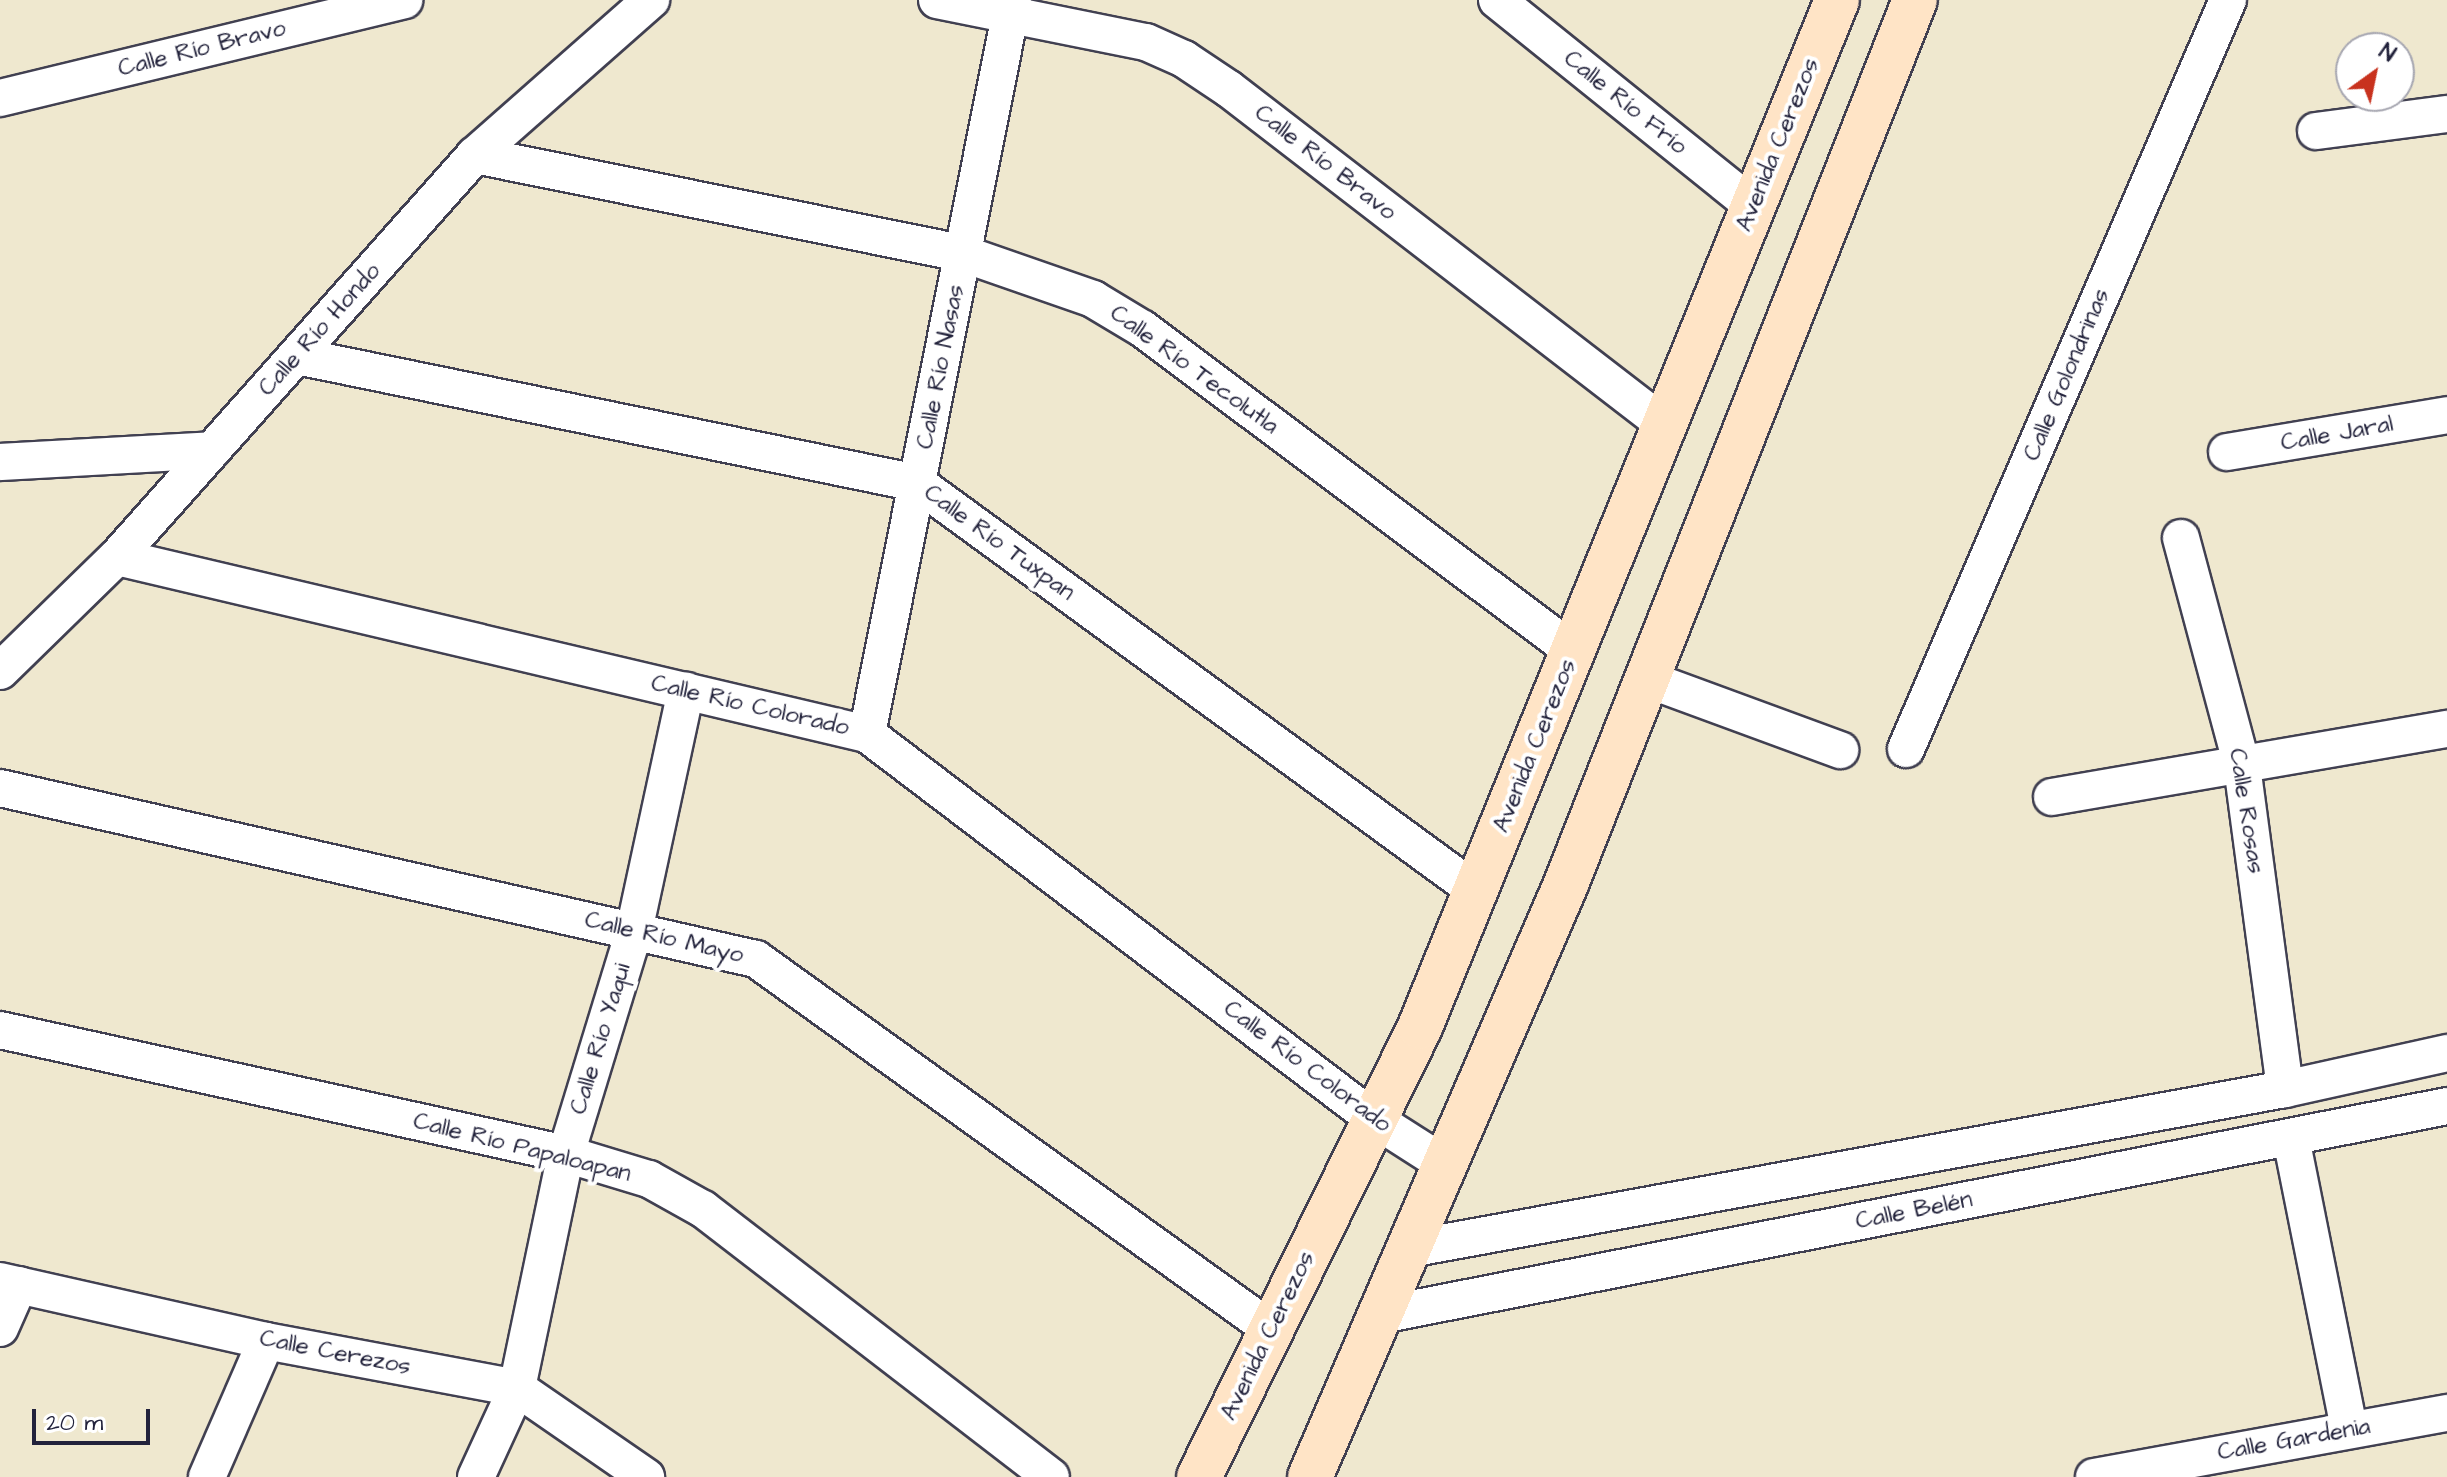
<!DOCTYPE html>
<html>
<head>
<meta charset="utf-8">
<style>
	body { margin:0 }
	#map { position:relative; width:2447px; height:1477px; overflow:hidden; background:#efe8cf; font-family:"Architects Daughter",sans-serif }
	div>[style] { position:absolute }
	.roads { filter:drop-shadow(2px 0 #414051) drop-shadow(-2px 0 #414051) drop-shadow(0 2px #414051) drop-shadow(0 -2px #414051) }
	.street>* { height:36px; margin:-18px; padding:0 18px; transform-origin:18px; border-radius:18px; background:#fff }
	.secondary>* { height:44px; margin:-22px; padding:0 22px; transform-origin:22px; border-radius:22px; background:#ffe4c6 }
	span { translate:-50% -50%; white-space:nowrap; text-align:center; line-height:1.15; -webkit-text-stroke:8px #fff; paint-order:stroke }
	.street-label { font-size:24px; color:#22223b }
	.north { position:absolute; left:2335px; top:32px; width:80px; height:80px; box-sizing:border-box; background:#fff; border:2px solid #a7a7b1; border-radius:50%; rotate:33deg; font-size:22px; font-weight:700; line-height:32px; text-align:center; color:#22223b }
	.north::after { content:''; display:block; margin:auto; width:28px; height:36px; background:#c8321e; clip-path:polygon(50% 0,100% 100%,50% 72%,0 100%) }
	.scale { position:absolute; left:32px; top:1409px; width:118px; height:36px; box-sizing:border-box; border:4px solid #22223b; border-top:0; padding-left:10px; font-size:24px; line-height:28px; white-space:nowrap; color:#22223b; -webkit-text-stroke:6px #fff; paint-order:stroke }
</style>
</head>
<body>
<div id="map">
	<div class="roads">
		<div class="street">
			<div style="left:937px;top:0;width:213px;rotate:11.4deg"></div>
			<div style="left:1146px;top:42px;width:42px;rotate:24.1deg"></div>
			<div style="left:1184px;top:59px;width:54px;rotate:33.7deg"></div>
			<div style="left:1229px;top:89px;width:550px;rotate:37.62deg"></div>
			<div style="left:1497px;top:0;width:329px;rotate:38.8deg"></div>
			<div style="left:0;top:98px;width:416px;rotate:-13.6deg"></div>
			<div style="left:2316px;top:131px;width:132px;rotate:-7.4deg"></div>
			<div style="left:475px;top:155px;width:499px;rotate:11.4deg"></div>
			<div style="left:964px;top:254px;width:137px;rotate:19.2deg"></div>
			<div style="left:1093px;top:299px;width:58px;rotate:31deg"></div>
			<div style="left:1143px;top:329px;width:537px;rotate:36.83deg"></div>
			<div style="left:297px;top:356px;width:633px;rotate:11.58deg"></div>
			<div style="left:917px;top:483px;width:692px;rotate:36.12deg"></div>
			<div style="left:2227px;top:452px;width:223px;rotate:-9.5deg"></div>
			<div style="left:0;top:462px;width:212px;rotate:-3.2deg"></div>
			<div style="left:2181px;top:538px;width:236px;rotate:75deg"></div>
			<div style="left:2242px;top:766px;width:326px;rotate:82.4deg"></div>
			<div style="left:117px;top:557px;width:771px;rotate:13.28deg"></div>
			<div style="left:867px;top:734px;width:637px;rotate:37.21deg"></div>
			<div style="left:1374px;top:1119px;width:85px;rotate:32.6deg"></div>
			<div style="left:0;top:671px;width:163px;rotate:-44.3deg"></div>
			<div style="left:117px;top:557px;width:538px;rotate:-48.31deg"></div>
			<div style="left:475px;top:155px;width:235px;rotate:-41.4deg"></div>
			<div style="left:1647px;top:679px;width:206px;rotate:20.2deg"></div>
			<div style="left:867px;top:734px;width:748px;rotate:-78.75deg"></div>
			<div style="left:1906px;top:749px;width:815px;rotate:-66.74deg"></div>
			<div style="left:0;top:788px;width:775px;rotate:12.75deg"></div>
			<div style="left:756px;top:959px;width:636px;rotate:35.72deg"></div>
			<div style="left:2052px;top:797px;width:401px;rotate:-9.8deg"></div>
			<div style="left:0;top:1030px;width:579px;rotate:12.36deg"></div>
			<div style="left:566px;top:1154px;width:87px;rotate:16.8deg"></div>
			<div style="left:649px;top:1179px;width:62px;rotate:29.1deg"></div>
			<div style="left:703px;top:1209px;width:439px;rotate:37.6deg"></div>
			<div style="left:2291px;top:1138px;width:297px;rotate:78.7deg"></div>
			<div style="left:1409px;top:1249px;width:890px;rotate:-10.35deg"></div>
			<div style="left:2285px;top:1089px;width:166px;rotate:-12.5deg"></div>
			<div style="left:0;top:1281px;width:273px;rotate:12.7deg"></div>
			<div style="left:266px;top:1341px;width:255px;rotate:10.6deg"></div>
			<div style="left:517px;top:1388px;width:157px;rotate:34.6deg"></div>
			<div style="left:1381px;top:1315px;width:1086px;rotate:-11.09deg"></div>
			<div style="left:0;top:1328px;width:47px;rotate:-66.2deg"></div>
			<div style="left:207px;top:1477px;width:148px;rotate:-66.5deg"></div>
			<div style="left:476px;top:1477px;width:98px;rotate:-65.3deg"></div>
			<div style="left:517px;top:1388px;width:239px;rotate:-78.2deg"></div>
			<div style="left:566px;top:1154px;width:233px;rotate:-73deg"></div>
			<div style="left:634px;top:931px;width:246px;rotate:-77.8deg"></div>
			<div style="left:2094px;top:1477px;width:359px;rotate:-10.3deg"></div>
		</div>
		<div class="secondary">
			<div style="left:1199px;top:1477px;width:501px;rotate:-63.84deg"></div>
			<div style="left:1420px;top:1027px;width:1108px;rotate:-67.9deg"></div>
			<div style="left:1310px;top:1477px;width:646px;rotate:-66.65deg"></div>
			<div style="left:1566px;top:884px;width:950px;rotate:-68.46deg"></div>
		</div>
	</div>
	<div class="street-label">
		<span style="left:202px;top:49px;rotate:-14deg">Calle Río Bravo</span>
		<span style="left:1625px;top:103px;rotate:39deg">Calle Río Frío</span>
		<span style="left:1778px;top:145px;rotate:-68deg">Avenida Cerezos</span>
		<span style="left:1325px;top:163px;rotate:38deg">Calle Río Bravo</span>
		<span style="left:320px;top:330px;rotate:-48deg">Calle Río Hondo</span>
		<span style="left:941px;top:367px;rotate:-79deg">Calle Río Nasas</span>
		<span style="left:1194px;top:370px;rotate:36deg">Calle Río Tecolutla</span>
		<span style="left:2067px;top:375px;rotate:-67deg">Calle Golondrinas</span>
		<span style="left:2337px;top:434px;rotate:-10deg">Calle Jaral</span>
		<span style="left:999px;top:543px;rotate:36deg">Calle Río Tuxpan</span>
		<span style="left:750px;top:706px;rotate:13deg">Calle Río Colorado</span>
		<span style="left:1535px;top:746px;rotate:-68deg">Avenida Cerezos</span>
		<span style="left:2246px;top:811px;rotate:81deg">Calle Rosas</span>
		<span style="left:664px;top:938px;rotate:13deg">Calle Río Mayo</span>
		<span style="left:601px;top:1039px;rotate:-73deg">Calle Río Yaqui</span>
		<span style="left:1307px;top:1067px;rotate:37deg">Calle Río Colorado</span>
		<span style="left:522px;top:1148px;rotate:14deg">Calle Río Papaloapan</span>
		<span style="left:1914px;top:1211px;rotate:-11deg">Calle Belén</span>
		<span style="left:1268px;top:1336px;rotate:-64deg">Avenida Cerezos</span>
		<span style="left:335px;top:1353px;rotate:11deg">Calle Cerezos</span>
		<span style="left:2294px;top:1440px;rotate:-10deg">Calle Gardenia</span>
	</div>
	<div class="north">N</div>
	<div class="scale">20 m</div>
</div>
</body>
</html>
